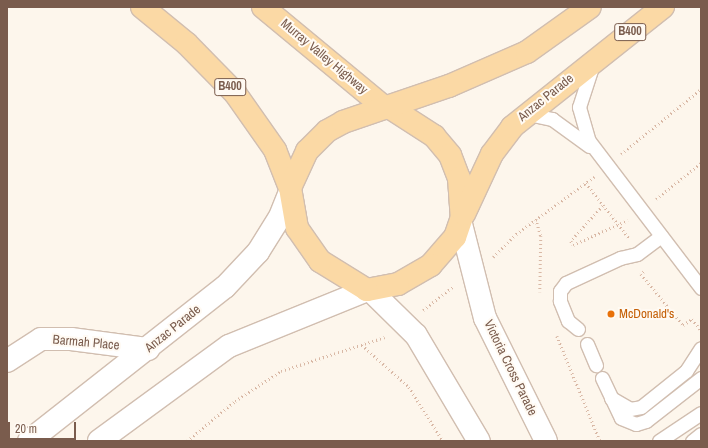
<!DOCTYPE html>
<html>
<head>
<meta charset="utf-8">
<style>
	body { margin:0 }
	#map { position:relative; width:708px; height:448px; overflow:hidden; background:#fdf6ec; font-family:"Archivo Narrow",sans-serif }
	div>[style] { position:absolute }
	.path>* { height:2.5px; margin-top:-1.25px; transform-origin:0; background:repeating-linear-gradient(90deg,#d9b8a5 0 1px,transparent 0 4px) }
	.roads { filter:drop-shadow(1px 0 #d1beb0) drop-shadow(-1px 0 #d1beb0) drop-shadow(0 1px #d1beb0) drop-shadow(0 -1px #d1beb0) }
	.lane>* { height:13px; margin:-6.5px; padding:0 6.5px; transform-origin:6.5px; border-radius:6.5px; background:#fff }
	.street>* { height:22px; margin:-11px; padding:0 11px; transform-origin:11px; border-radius:11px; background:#fff }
	.secondary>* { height:22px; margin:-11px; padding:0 11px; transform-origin:11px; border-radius:11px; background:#fff }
	.primary>* { height:22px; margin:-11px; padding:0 11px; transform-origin:11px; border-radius:11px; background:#fbd9a5 }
	.dots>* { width:11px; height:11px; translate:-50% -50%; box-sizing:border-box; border:2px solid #fffaf3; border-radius:50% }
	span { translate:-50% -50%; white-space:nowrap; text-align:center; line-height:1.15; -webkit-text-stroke:4px #fffaf3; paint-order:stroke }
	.shield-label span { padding:1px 3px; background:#fffaf3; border:1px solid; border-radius:3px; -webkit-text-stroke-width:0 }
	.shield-label { font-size:12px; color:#7a5c4d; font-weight:700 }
	.street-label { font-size:13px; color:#7a5c4d }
	.food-label { font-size:13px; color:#c56008 }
	.left { translate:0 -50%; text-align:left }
	.frame { position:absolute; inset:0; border:8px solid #7a5c4d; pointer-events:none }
	.scale { position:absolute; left:8px; top:422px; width:68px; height:18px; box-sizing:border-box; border:2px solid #7a5c4d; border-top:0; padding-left:5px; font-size:12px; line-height:14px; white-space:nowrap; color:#7a5c4d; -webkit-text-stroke:3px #fffaf3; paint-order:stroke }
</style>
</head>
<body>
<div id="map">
	<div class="path">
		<div style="left:621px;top:154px;width:103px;rotate:-39.1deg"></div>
		<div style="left:586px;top:183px;width:70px;rotate:52deg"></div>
		<div style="left:656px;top:199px;width:58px;rotate:-38.7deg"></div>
		<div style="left:603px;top:206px;width:47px;rotate:132.4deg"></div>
		<div style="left:571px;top:241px;width:4px;rotate:63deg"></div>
		<div style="left:573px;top:245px;width:60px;rotate:-24.4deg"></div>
		<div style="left:536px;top:219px;width:18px;rotate:74deg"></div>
		<div style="left:541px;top:236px;width:56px;rotate:91deg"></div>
		<div style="left:493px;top:257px;width:33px;rotate:-45deg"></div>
		<div style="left:516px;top:234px;width:97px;rotate:-36.2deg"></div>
		<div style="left:644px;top:272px;width:4px;rotate:146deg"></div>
		<div style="left:641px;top:274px;width:66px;rotate:50.5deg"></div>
		<div style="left:683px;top:325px;width:11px;rotate:-34deg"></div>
		<div style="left:692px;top:319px;width:14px;rotate:51deg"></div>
		<div style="left:423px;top:310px;width:39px;rotate:-38deg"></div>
		<div style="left:557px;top:336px;width:113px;rotate:67.7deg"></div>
		<div style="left:362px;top:345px;width:63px;rotate:41.8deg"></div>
		<div style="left:409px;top:387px;width:64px;rotate:57.8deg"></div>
		<div style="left:187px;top:441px;width:62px;rotate:-39.8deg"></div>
		<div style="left:235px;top:401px;width:55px;rotate:-33.1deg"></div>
		<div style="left:281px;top:371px;width:109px;rotate:-18.1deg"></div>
	</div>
	<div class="roads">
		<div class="lane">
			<div style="left:592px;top:67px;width:42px;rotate:108deg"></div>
			<div style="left:579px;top:107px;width:35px;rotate:74deg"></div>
			<div style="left:589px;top:141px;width:185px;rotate:52.7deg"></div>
			<div style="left:528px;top:114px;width:25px;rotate:12deg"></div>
			<div style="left:552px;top:119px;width:46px;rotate:36.1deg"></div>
			<div style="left:578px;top:329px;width:13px;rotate:-141deg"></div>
			<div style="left:568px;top:321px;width:22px;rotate:-112deg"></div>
			<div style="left:560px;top:301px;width:10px;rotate:-90deg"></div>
			<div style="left:560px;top:291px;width:10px;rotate:-53deg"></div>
			<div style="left:566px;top:283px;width:60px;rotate:-24.8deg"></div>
			<div style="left:620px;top:258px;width:17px;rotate:-13deg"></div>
			<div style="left:637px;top:254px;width:30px;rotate:-37deg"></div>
			<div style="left:587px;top:344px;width:23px;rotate:67deg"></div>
			<div style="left:602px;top:378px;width:44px;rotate:64.6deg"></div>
			<div style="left:621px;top:418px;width:16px;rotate:22deg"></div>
			<div style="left:636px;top:424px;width:10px;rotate:-17deg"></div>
			<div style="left:646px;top:421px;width:70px;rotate:-38deg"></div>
			<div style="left:611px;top:398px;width:22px;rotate:30deg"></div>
			<div style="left:630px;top:409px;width:11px;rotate:-10deg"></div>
			<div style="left:641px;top:407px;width:58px;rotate:-38.7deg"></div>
			<div style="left:686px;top:371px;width:27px;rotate:-57deg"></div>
			<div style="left:659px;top:441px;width:50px;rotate:-33.7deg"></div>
			<div style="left:692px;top:441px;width:11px;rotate:-38deg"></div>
		</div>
		<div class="street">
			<div style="left:7px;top:361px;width:40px;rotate:-32.9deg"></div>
			<div style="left:41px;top:339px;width:30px"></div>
			<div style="left:71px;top:339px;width:78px;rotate:7.4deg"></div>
		</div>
		<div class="secondary">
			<div style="left:461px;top:224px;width:97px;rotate:75.7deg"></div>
			<div style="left:485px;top:318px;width:137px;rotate:63.6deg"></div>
			<div style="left:370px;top:290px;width:64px;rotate:44.4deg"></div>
			<div style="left:416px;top:335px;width:123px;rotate:59.3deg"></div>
			<div style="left:29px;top:441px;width:249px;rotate:-38.2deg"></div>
			<div style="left:225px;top:287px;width:48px;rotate:-46.7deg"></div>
			<div style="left:258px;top:252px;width:39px;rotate:-58deg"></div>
			<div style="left:279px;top:219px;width:29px;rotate:-68deg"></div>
			<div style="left:99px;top:441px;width:161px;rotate:-36.2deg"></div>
			<div style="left:229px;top:346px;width:149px;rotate:-22.1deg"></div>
		</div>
		<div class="primary">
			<div style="left:142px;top:7px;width:58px;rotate:39.4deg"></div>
			<div style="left:187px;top:44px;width:69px;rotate:45.6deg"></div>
			<div style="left:235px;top:93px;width:70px;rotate:54.9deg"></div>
			<div style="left:275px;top:150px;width:41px;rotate:68.5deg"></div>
			<div style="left:263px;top:7px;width:158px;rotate:39.6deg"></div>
			<div style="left:389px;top:107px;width:54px;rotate:32.8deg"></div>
			<div style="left:434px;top:136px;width:25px;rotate:50deg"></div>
			<div style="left:450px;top:155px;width:25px;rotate:69deg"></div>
			<div style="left:459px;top:178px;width:39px;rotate:86deg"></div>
			<div style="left:462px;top:217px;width:21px;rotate:109deg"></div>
			<div style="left:455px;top:237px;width:37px;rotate:131deg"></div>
			<div style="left:431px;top:265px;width:38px;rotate:150deg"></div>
			<div style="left:398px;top:284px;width:32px;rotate:169deg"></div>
			<div style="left:367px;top:290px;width:55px;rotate:-148.3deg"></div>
			<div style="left:320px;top:261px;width:40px;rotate:-124.9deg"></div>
			<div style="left:297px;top:228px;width:41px;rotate:-99.9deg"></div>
			<div style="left:290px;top:188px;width:41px;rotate:-65.3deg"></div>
			<div style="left:307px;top:151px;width:28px;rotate:-45deg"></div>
			<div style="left:327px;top:131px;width:18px;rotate:-29deg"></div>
			<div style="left:343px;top:122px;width:112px;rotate:-18.8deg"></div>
			<div style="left:449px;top:86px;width:85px;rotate:-23.6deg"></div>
			<div style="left:527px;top:52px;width:77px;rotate:-35.5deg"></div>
			<div style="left:464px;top:214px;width:66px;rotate:-65deg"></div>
			<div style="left:492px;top:154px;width:34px;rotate:-53deg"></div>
			<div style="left:512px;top:127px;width:193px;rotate:-38.5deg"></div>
		</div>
	</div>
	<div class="dots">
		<div style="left:611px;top:314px;background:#e8710a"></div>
	</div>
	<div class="shield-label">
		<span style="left:630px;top:32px">B400</span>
		<span style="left:230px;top:87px">B400</span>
	</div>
	<div class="street-label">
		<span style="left:324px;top:57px;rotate:40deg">Murray Valley Highway</span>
		<span style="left:546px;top:98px;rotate:-39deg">Anzac Parade</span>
		<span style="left:173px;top:329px;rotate:-39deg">Anzac Parade</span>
		<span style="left:86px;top:343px;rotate:5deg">Barmah Place</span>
		<span style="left:510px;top:368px;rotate:64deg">Victoria Cross Parade</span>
	</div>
	<div class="food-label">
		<span class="left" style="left:619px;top:314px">McDonald's</span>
	</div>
	<div class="frame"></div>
	<div class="scale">20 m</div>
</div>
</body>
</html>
